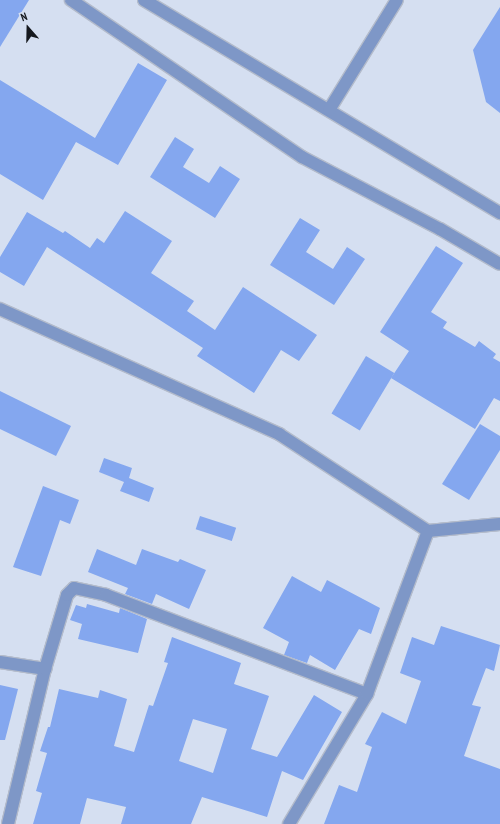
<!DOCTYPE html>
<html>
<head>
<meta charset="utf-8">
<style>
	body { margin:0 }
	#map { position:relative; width:500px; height:824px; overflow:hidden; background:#d5dff1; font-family:"PT Sans Narrow",sans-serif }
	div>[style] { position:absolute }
	.building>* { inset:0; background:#84a7ef; transform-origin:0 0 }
	.roads { filter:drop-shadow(1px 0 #b3bbcb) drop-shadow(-1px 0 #b3bbcb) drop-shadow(0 1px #b3bbcb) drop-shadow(0 -1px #b3bbcb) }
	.minor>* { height:12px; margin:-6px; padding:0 6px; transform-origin:6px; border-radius:6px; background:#7e97c7 }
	span { translate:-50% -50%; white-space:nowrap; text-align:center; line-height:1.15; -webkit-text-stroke:4px #d5dff1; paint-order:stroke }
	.north { position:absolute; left:8px; top:8px; width:40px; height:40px; -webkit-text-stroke:3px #d5dff1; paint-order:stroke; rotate:340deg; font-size:11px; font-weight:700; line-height:16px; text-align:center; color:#16191f }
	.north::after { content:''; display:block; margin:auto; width:14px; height:18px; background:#16191f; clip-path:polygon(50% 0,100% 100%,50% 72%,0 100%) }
</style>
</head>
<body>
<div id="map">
	<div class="building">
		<div style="clip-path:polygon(0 0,29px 0,0 47px)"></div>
		<div style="clip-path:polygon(500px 7px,500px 113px,486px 102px,473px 50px)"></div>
		<div style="clip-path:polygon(138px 63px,167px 80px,118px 165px,76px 142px,43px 200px,0 174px,0 80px,95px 138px)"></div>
		<div style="clip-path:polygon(175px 137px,194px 149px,183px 167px,209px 183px,220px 166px,240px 179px,215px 218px,150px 177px)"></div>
		<div style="clip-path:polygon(125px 211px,172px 241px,151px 273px,194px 301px,187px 311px,215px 330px,243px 287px,317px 335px,299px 361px,281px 350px,254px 393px,197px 356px,203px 348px,47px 247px,24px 286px,0 272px,0 257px,27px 212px,63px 233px,65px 231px,90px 248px,97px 238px,104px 243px)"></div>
		<div style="clip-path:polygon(300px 218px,320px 230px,306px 252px,333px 269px,347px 247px,365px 259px,334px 305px,270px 265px)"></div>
		<div style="clip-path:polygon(436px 246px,463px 263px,431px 312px,447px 322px,443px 328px,475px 347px,479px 341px,496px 354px,493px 358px,500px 362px,500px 401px,494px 398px,475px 429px,391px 378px,409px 351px,380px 332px)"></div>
		<div style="left:366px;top:356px;width:33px;height:67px;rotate:31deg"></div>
		<div style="clip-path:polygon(0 391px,71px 426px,56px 456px,0 429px)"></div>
		<div style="clip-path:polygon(480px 424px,500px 436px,500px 450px,469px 500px,442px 484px)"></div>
		<div style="clip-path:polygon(104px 458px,132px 468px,129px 478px,154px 488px,149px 502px,120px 491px,124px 482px,99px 472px)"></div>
		<div style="clip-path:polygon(43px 486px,79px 500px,70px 524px,60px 520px,41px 576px,13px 567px)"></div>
		<div style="left:200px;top:516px;width:38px;height:14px;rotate:18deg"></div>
		<div style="clip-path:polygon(97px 549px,136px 565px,142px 549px,178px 562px,180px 559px,206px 570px,189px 609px,156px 594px,152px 604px,125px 594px,128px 588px,88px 572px)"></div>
		<div style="clip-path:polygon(292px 576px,321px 592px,327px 580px,380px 608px,371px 634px,359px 629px,335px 670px,310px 655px,307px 663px,284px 655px,289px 642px,263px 628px)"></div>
		<div style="clip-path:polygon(87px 604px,119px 613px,120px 608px,147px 619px,138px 653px,78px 639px,82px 624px,70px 620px,76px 605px,86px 608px)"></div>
		<div style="clip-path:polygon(441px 626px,500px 645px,494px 671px,486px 668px,472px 705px,481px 707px,464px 756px,500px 769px,500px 824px,324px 824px,339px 785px,357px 792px,372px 747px,365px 744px,382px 712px,406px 724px,421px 681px,400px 673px,412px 637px,434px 645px)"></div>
		<div style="clip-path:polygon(evenodd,172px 637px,241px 663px,234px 684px,269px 696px,251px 749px,277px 757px,314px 695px,342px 712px,303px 780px,282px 771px,267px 817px,202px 797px,191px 824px,121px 824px,126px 807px,87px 798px,80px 824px,33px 824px,42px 793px,36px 791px,47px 753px,40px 751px,48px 727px,50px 727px,59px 689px,98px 698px,100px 690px,127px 699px,114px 746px,134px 752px,149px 705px,153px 706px,168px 663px,164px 662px,172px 637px,193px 719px,227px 729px,213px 773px,179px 761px,193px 719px)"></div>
		<div style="clip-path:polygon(0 685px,18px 689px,5px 740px,0 740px)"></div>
	</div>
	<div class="roads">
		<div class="minor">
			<div style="left:71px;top:0;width:279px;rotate:34.2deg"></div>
			<div style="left:302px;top:157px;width:156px;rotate:27.6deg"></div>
			<div style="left:440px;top:229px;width:69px;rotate:30.3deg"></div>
			<div style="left:144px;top:0;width:415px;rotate:30.9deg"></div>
			<div style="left:329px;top:110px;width:129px;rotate:-58.3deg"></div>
			<div style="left:0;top:309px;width:306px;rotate:24.1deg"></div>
			<div style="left:279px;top:434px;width:178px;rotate:33.1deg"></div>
			<div style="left:428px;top:531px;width:72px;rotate:-5.6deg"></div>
			<div style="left:0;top:662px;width:46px;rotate:8.8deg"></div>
			<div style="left:8px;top:824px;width:159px;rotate:-76.6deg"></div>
			<div style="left:45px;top:669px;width:77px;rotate:-73.4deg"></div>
			<div style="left:67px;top:595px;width:10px;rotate:-45deg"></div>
			<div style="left:74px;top:588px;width:33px;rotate:12deg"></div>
			<div style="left:106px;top:595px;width:279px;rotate:20.8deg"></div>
			<div style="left:289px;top:824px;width:152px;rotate:-59deg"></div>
			<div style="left:367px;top:694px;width:174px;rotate:-69.5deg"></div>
		</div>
	</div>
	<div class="north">N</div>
</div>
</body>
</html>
